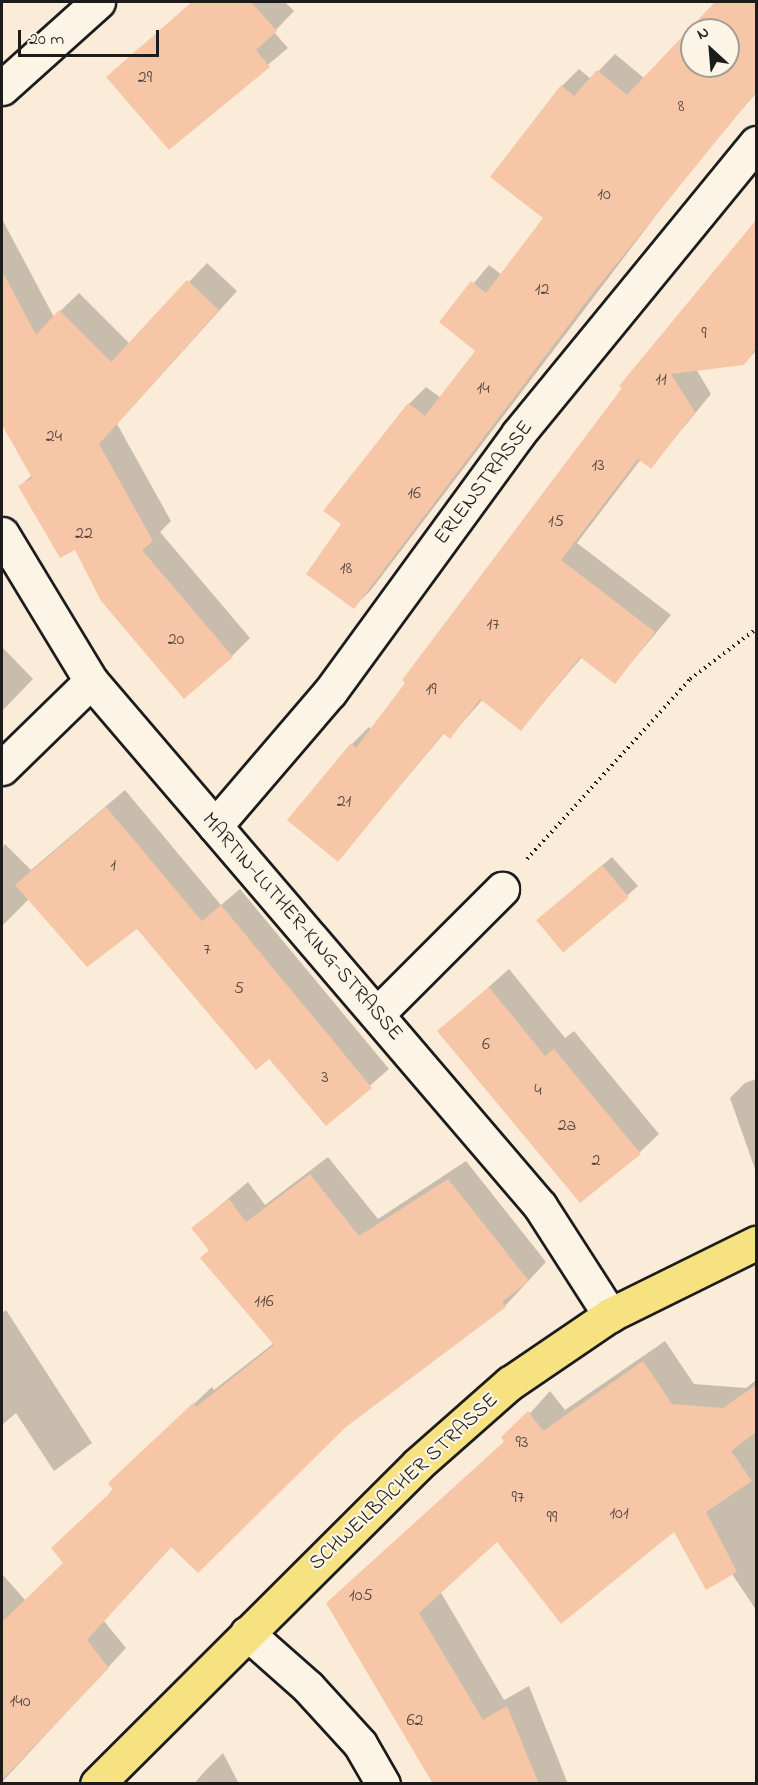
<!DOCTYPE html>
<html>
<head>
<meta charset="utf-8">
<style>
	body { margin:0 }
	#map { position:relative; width:758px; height:1785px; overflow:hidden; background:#fbecd9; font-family:"Indie Flower",sans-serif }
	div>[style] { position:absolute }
	.shadow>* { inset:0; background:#0003 }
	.building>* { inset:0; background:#f7c6a7; transform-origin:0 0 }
	.path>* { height:4px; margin-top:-2px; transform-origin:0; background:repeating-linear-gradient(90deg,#1c1c1c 0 1.5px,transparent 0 6px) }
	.roads { filter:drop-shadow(2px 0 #1c1c1c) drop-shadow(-2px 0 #1c1c1c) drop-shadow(0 2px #1c1c1c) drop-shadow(0 -2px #1c1c1c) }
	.minor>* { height:33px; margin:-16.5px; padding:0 16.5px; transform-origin:16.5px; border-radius:16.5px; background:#fcf5e5 }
	.major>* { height:33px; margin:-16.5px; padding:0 16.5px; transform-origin:16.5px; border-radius:16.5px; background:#f7e281 }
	span { translate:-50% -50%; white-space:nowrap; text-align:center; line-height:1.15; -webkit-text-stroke:4.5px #fcf5e5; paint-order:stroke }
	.number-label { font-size:18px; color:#53463f }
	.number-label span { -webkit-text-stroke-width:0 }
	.street-label { font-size:21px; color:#1c1c1c }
	.frame { position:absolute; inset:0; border:3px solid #1c1c1c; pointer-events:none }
	.north { position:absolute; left:680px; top:18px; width:60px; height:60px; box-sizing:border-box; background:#fcf5e5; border:2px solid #a29e95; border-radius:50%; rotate:334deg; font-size:16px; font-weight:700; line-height:24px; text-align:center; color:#1c1c1c }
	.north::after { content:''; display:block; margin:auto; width:21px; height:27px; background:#1c1c1c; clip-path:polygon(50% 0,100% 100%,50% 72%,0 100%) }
	.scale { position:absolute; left:18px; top:30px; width:141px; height:27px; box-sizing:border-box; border:3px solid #1c1c1c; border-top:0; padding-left:8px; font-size:18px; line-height:21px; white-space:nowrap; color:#1c1c1c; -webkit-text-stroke:4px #fcf5e5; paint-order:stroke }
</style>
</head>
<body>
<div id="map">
	<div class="shadow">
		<div style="clip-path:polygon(192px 2px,285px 2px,294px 11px,274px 32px,288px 48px,169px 148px,108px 78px)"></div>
		<div style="clip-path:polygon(evenodd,716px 2px,756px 2px,756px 93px,692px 168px,371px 590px,354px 607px,343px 524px,325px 511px,409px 404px,426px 387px,441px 398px,477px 350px,441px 322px,489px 265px,502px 275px,545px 218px,562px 86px,579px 69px,591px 79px,615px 54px,644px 78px,716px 2px,692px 30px,728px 30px,728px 66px,692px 66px,692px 30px)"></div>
		<div style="clip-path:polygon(2px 219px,54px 317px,79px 293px,130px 344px,207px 263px,237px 291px,117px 424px,171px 521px,160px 532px,250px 638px,232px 656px,76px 547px,20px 486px,32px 475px,2px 421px)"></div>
		<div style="clip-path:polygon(756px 223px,756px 351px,743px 364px,696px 369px,711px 394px,651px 467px,641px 459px,577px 543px,671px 615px,615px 682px,582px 657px,521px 729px,483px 699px,450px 737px,445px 732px,338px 860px,352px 744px,369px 727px,372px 730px,624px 388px,621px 386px)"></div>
		<div style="clip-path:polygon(2px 647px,33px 679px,2px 711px)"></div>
		<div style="clip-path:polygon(125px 790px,221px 905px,240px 889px,389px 1069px,326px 1124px,269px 1057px,138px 927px,29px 899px,2px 926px,2px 848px,5px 844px,31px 870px)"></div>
		<div style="clip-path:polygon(612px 857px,638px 886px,564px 951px,549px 911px)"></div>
		<div style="clip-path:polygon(509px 969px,565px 1038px,574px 1031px,659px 1134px,640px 1152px,439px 1031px)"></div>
		<div style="clip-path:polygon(756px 1079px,756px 1172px,730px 1098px,745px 1083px)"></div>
		<div style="clip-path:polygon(328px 1157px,378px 1219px,466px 1161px,546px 1262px,505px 1306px,172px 1546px,104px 1621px,126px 1648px,2px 1782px,2px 1574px,26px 1601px,65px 1562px,126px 1468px,212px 1387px,214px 1390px,274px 1343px,193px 1228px,248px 1182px,265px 1205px)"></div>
		<div style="clip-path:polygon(6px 1310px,92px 1443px,54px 1471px,16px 1413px,2px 1425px,2px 1313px)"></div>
		<div style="clip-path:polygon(665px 1341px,694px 1384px,746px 1388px,756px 1380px,756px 1610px,732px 1574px,675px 1530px,497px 1540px,440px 1591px,504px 1700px,529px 1686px,568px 1784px,434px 1784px,350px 1582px,505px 1441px,550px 1391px,565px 1410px)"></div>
		<div style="clip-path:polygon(223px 1753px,239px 1784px,194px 1784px,205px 1771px)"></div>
	</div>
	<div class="building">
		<div style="clip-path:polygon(192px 2px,251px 2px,277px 31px,256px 50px,270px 67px,169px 150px,106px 77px)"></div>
		<div style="clip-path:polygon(evenodd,715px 2px,756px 2px,756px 92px,592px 294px,354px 609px,306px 574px,341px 524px,323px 511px,408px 403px,425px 416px,475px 351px,439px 322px,471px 281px,486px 293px,543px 218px,490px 177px,561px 85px,574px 96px,597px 70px,627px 95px,715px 2px,692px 30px,728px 30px,728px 66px,692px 66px,692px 30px)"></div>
		<div style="clip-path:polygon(756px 220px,756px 349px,744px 365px,671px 374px,695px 412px,651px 469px,638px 459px,561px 560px,655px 632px,615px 684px,580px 657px,521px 731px,480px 699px,450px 739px,443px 733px,338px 862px,287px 820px,351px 743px,356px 748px,405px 683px,402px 680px,622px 388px,619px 386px)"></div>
		<div style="clip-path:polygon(2px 271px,36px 335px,59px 310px,111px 362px,187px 280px,219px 310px,99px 444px,153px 541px,142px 550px,233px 657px,184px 699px,101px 601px,75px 550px,60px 558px,18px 486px,32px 478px,2px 425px)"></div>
		<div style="clip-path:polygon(106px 807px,202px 921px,221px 905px,372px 1088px,326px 1126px,269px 1059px,256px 1070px,137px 929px,87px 967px,15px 885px)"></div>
		<div style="left:602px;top:865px;width:42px;height:86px;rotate:50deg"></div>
		<div style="clip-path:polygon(489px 987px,545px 1056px,554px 1049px,641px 1154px,580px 1203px,437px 1031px)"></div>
		<div style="clip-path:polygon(310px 1174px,359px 1236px,448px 1179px,529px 1281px,502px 1302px,506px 1307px,346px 1427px,198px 1573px,171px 1547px,87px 1640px,109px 1668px,2px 1780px,2px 1622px,63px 1563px,51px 1548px,113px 1490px,108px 1483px,193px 1403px,196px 1407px,274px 1345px,200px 1258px,209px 1250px,191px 1228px,229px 1199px,246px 1222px)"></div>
		<div style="clip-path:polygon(643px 1361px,672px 1404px,723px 1408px,756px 1385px,756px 1432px,731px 1451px,752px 1481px,706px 1512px,737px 1572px,706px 1590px,674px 1532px,561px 1624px,497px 1542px,419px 1613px,483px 1720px,507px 1706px,539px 1784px,433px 1784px,326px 1603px,504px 1442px,501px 1437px,528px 1411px,543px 1431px)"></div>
	</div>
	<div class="path">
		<div style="left:527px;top:859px;width:243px;rotate:-47.8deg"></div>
		<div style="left:690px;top:679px;width:83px;rotate:-37.1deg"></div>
	</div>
	<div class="roads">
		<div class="minor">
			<div style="left:2px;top:88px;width:129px;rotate:-41.9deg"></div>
			<div style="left:2px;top:534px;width:172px;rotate:58.8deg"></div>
			<div style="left:91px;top:681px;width:691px;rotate:49.46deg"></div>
			<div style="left:540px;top:1206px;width:130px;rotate:57.3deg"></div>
			<div style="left:2px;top:768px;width:124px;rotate:-44.3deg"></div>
			<div style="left:215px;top:826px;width:177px;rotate:-49.4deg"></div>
			<div style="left:330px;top:692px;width:319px;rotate:-53.9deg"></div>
			<div style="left:518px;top:434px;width:376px;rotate:-50.7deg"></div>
			<div style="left:377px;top:1014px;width:177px;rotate:-45deg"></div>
			<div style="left:247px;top:1633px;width:81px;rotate:41.5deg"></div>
			<div style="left:308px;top:1687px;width:77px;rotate:47.6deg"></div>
			<div style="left:360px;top:1744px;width:46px;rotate:60.1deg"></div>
		</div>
		<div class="major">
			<div style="left:97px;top:1784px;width:453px;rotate:-44.9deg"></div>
			<div style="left:418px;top:1464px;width:123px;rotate:-41.4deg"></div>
			<div style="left:510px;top:1383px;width:121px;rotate:-34.2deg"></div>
			<div style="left:610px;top:1315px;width:163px;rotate:-26.3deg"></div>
		</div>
	</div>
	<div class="number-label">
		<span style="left:145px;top:78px">29</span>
		<span style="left:681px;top:107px">8</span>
		<span style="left:604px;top:195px">10</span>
		<span style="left:542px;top:290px">12</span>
		<span style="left:704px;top:334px">9</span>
		<span style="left:661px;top:380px">11</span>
		<span style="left:483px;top:389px">14</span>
		<span style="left:54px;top:437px">24</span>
		<span style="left:598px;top:466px">13</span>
		<span style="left:414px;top:494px">16</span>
		<span style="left:556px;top:522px">15</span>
		<span style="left:84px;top:534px">22</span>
		<span style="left:346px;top:569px">18</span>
		<span style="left:493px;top:625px">17</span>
		<span style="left:176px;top:640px">20</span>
		<span style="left:431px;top:690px">19</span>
		<span style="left:344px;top:802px">21</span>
		<span style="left:113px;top:866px">1</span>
		<span style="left:207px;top:950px">7</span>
		<span style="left:239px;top:989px">5</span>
		<span style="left:486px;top:1045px">6</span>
		<span style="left:325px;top:1078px">3</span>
		<span style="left:538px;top:1091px">4</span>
		<span style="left:567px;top:1126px">2a</span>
		<span style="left:596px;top:1161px">2</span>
		<span style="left:264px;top:1302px">116</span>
		<span style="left:522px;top:1443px">93</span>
		<span style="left:518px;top:1498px">97</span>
		<span style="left:619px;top:1514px">101</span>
		<span style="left:552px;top:1518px">99</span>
		<span style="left:361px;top:1596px">105</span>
		<span style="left:20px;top:1702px">140</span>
		<span style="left:415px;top:1721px">62</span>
	</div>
	<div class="street-label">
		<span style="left:484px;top:483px;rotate:-53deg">ERLENSTRASSE</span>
		<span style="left:302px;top:927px;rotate:49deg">MARTIN-LUTHER-KING-STRASSE</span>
		<span style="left:404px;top:1482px;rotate:-43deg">SCHWEILBACHER STRASSE</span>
	</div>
	<div class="frame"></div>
	<div class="north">N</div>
	<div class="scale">20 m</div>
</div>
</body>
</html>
